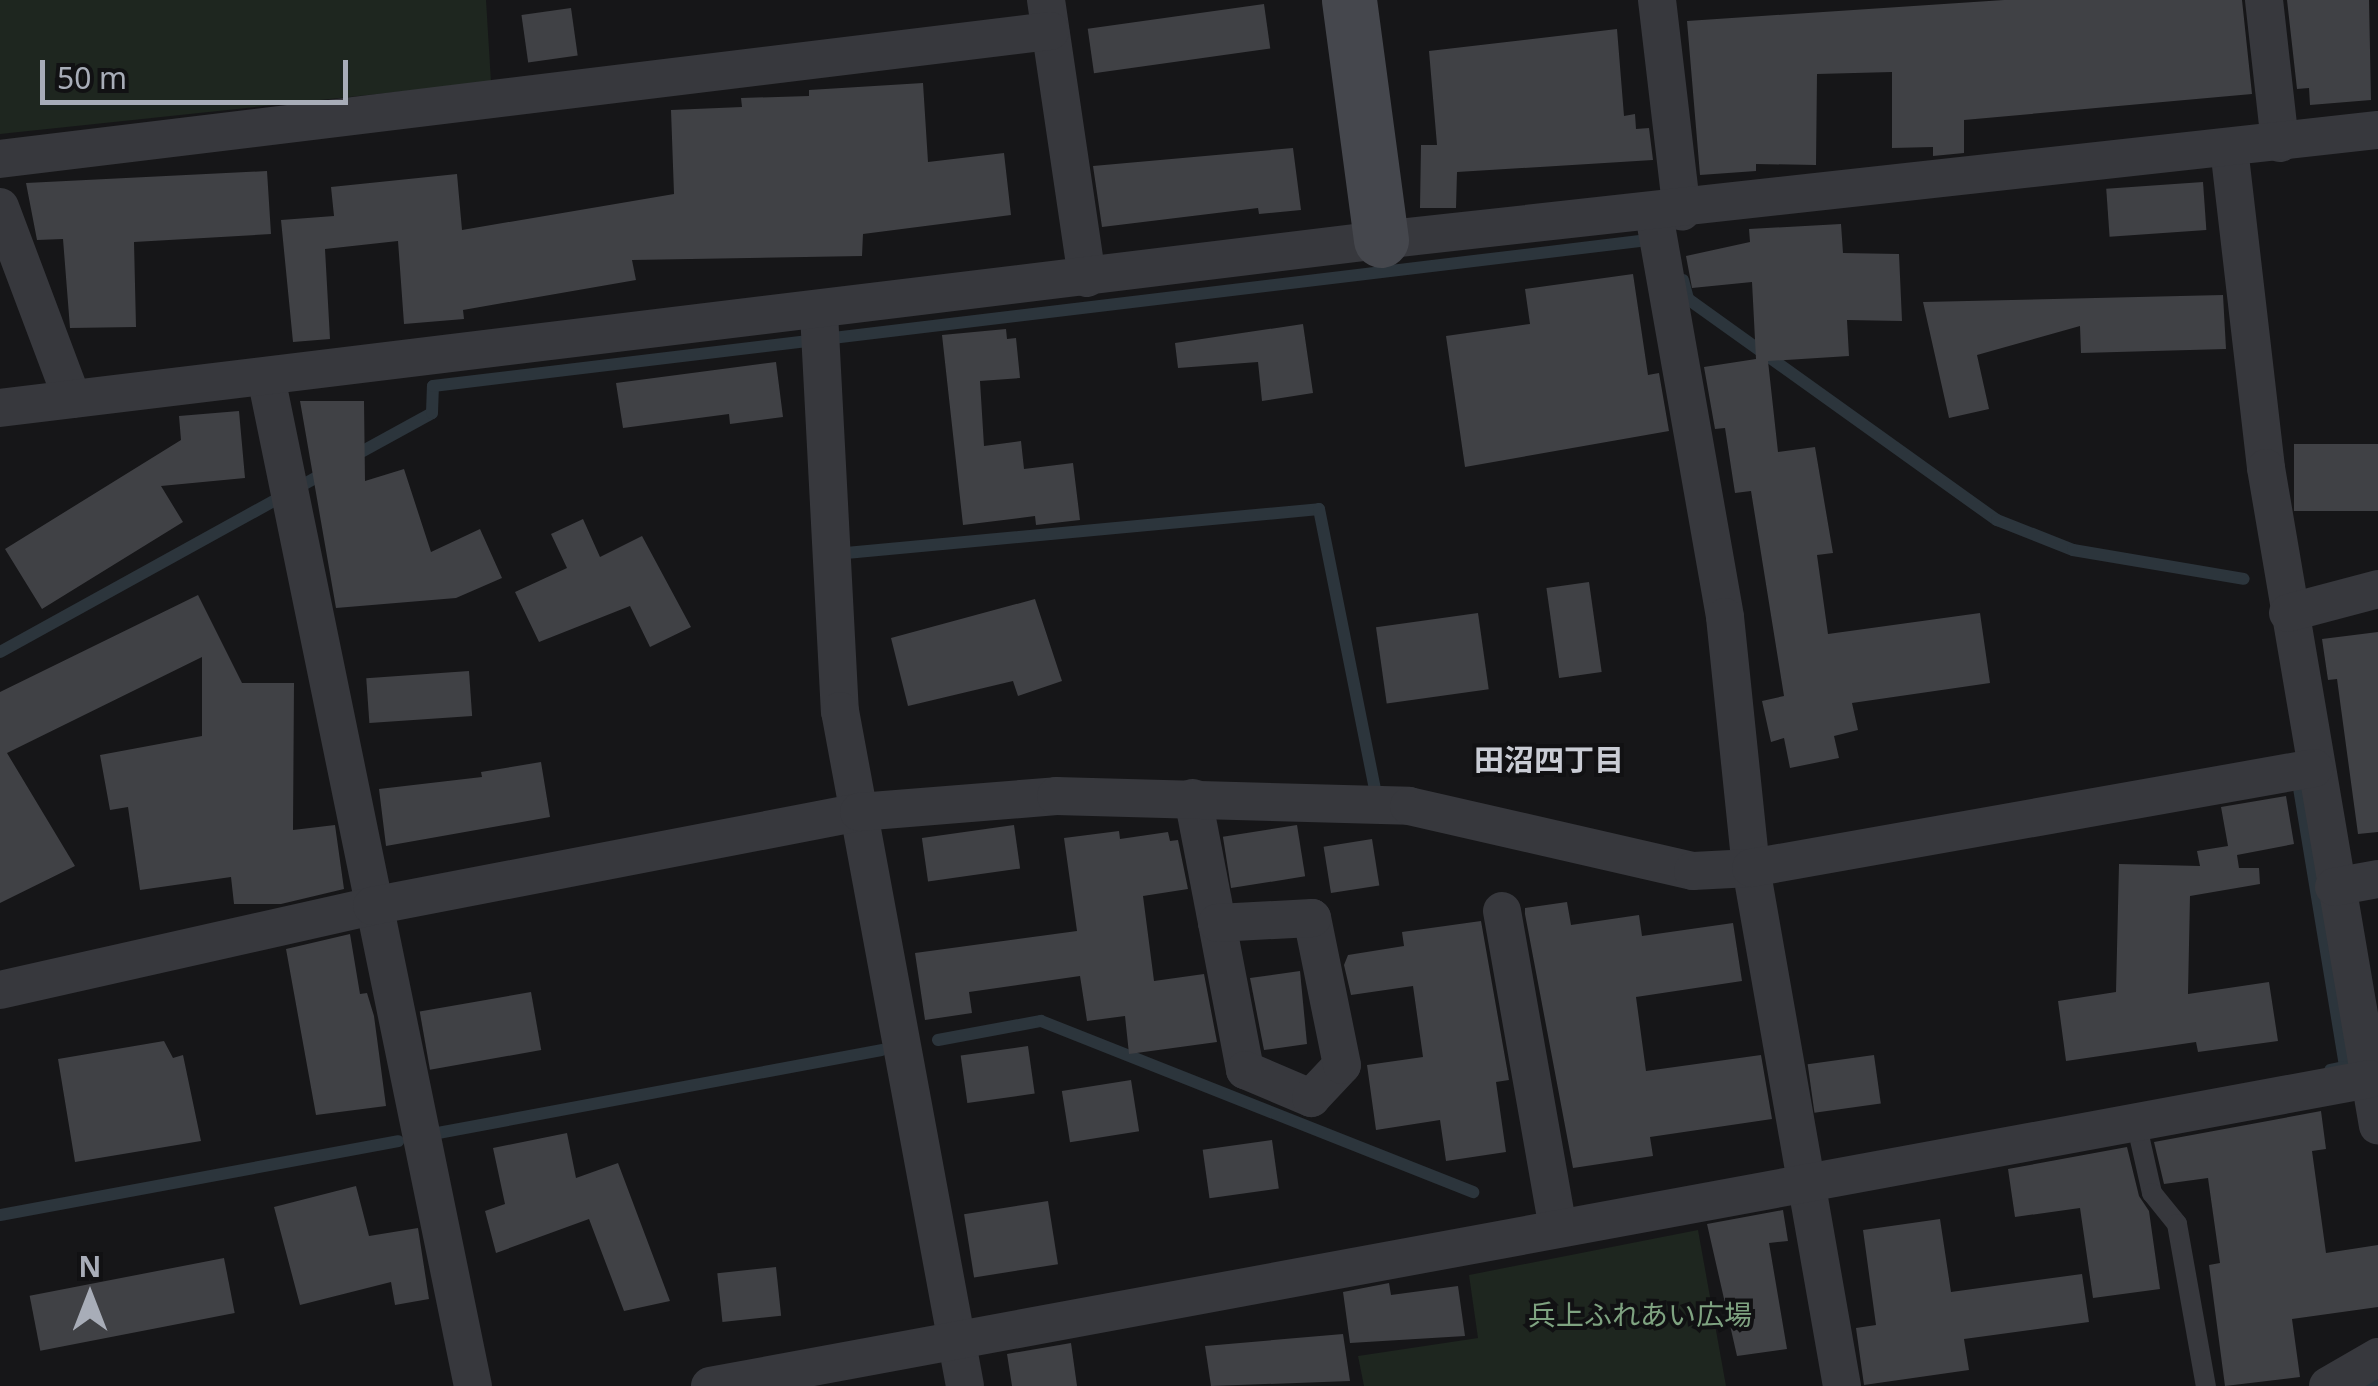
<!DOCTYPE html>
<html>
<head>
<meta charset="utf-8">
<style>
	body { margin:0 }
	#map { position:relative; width:2378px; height:1386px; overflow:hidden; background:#161618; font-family:"Noto Sans","Noto Sans JP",sans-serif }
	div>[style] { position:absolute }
	.green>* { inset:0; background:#1e261f }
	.stream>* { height:12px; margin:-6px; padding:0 6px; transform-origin:6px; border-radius:6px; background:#2c353c }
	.building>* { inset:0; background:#404145; transform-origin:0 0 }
	.lane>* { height:20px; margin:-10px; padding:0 10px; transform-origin:10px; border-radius:10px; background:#37383d }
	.street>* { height:38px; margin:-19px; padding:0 19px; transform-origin:19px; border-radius:19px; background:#37383d }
	.secondary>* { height:55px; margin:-27.5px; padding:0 27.5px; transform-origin:27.5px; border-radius:27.5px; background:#45474d }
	span { translate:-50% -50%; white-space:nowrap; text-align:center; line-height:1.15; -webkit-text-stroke:8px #111113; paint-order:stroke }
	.park-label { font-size:28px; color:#7fa381 }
	.neighbourhood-label { font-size:30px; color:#c9ccd4; font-weight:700 }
	.north { position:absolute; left:40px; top:1246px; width:100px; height:100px; -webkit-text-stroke:8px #111113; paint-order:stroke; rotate:0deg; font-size:28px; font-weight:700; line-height:40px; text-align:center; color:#a8adb8 }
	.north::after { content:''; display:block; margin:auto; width:35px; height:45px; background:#a8adb8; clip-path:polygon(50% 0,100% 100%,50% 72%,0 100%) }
	.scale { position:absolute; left:40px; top:60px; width:308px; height:45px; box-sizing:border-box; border:5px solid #a8adb8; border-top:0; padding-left:12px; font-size:30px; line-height:35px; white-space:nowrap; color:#a8adb8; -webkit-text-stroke:8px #111113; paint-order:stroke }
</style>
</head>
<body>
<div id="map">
	<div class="green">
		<div style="clip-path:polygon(0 0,486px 0,491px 82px,0 134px)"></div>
		<div style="clip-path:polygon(1698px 1230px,1726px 1386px,1364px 1386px,1358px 1356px,1478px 1338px,1469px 1275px)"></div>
	</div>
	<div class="stream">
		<div style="left:1683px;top:280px;width:20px;rotate:75deg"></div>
		<div style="left:1688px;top:299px;width:380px;rotate:35.6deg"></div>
		<div style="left:1997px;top:520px;width:82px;rotate:21.5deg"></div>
		<div style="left:2073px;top:550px;width:173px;rotate:9.6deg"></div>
		<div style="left:352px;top:457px;width:91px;rotate:-28.8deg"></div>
		<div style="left:432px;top:413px;width:27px;rotate:-88deg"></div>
		<div style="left:433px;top:386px;width:1232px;rotate:-6.85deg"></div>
		<div style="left:846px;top:553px;width:475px;rotate:-5.3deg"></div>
		<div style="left:1319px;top:509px;width:295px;rotate:78.7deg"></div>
		<div style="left:0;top:652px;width:372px;rotate:-28.9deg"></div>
		<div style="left:2299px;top:788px;width:283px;rotate:80.6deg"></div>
		<div style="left:2345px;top:1067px;width:15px;rotate:169deg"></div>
		<div style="left:938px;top:1040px;width:105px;rotate:-10.5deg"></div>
		<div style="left:1041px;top:1021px;width:465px;rotate:21.6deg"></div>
		<div style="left:438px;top:1133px;width:451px;rotate:-10.6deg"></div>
		<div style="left:0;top:1215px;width:405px;rotate:-10.5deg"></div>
		<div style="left:2372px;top:1386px;width:7px;rotate:-27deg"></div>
	</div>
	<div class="building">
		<div style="clip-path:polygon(2004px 0,2242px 0,2252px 94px,1964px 120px,1964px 153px,1933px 156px,1933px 147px,1892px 148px,1892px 72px,1817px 74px,1816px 165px,1756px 164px,1756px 171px,1700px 175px,1687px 21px)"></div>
		<div style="clip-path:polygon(2287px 0,2369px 0,2371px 100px,2310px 105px,2309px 88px,2297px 89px)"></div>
		<div style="left:1264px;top:4px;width:45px;height:178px;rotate:82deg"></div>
		<div style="left:571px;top:8px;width:48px;height:50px;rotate:82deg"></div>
		<div style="clip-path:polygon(1617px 29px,1624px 116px,1635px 114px,1636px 129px,1649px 128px,1653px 160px,1457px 172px,1456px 208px,1420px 208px,1421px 145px,1437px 145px,1429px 51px)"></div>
		<div style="clip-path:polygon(923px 83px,928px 162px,1004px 153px,1011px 215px,863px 234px,862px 256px,632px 260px,636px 280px,463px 310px,464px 319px,404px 324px,398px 241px,325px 249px,330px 339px,293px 342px,281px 220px,334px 216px,331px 187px,457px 174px,462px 230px,674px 194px,671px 110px,742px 107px,741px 98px,809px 96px,809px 90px)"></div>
		<div style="clip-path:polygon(1293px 148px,1301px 210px,1259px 214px,1258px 208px,1102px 227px,1093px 166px)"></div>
		<div style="clip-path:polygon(267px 171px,271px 234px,134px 242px,136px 327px,70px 328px,63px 239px,37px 240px,26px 183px)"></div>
		<div style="left:2203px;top:182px;width:48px;height:97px;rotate:86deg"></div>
		<div style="clip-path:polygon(1841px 224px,1843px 253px,1899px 254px,1902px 321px,1847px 320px,1849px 356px,1768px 361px,1778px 452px,1815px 447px,1833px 553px,1817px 555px,1828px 634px,1980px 613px,1990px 683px,1852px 703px,1858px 730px,1834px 736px,1839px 758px,1790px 768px,1784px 738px,1771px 742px,1762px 701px,1784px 696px,1751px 491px,1735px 493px,1725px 428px,1715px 429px,1704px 367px,1756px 359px,1752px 282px,1692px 288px,1686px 256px,1750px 242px,1749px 229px)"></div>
		<div style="clip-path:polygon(1633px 274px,1648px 375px,1659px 373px,1669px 431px,1465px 467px,1446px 336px,1530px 324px,1525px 289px)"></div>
		<div style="clip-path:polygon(2223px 295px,2226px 349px,2081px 353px,2080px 326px,1977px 355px,1989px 409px,1949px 418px,1923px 302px)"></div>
		<div style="clip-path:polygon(1303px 324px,1313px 393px,1262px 401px,1258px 362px,1178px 368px,1175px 343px)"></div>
		<div style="clip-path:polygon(1006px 329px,1007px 339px,1016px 338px,1020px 378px,980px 381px,984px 446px,1021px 441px,1024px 469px,1073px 463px,1080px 520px,1036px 525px,1035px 516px,963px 525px,942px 335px)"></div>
		<div style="clip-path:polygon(776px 362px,783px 417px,730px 424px,729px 414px,623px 428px,616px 383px)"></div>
		<div style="clip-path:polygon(300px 401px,364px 401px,365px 481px,404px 469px,431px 552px,480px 529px,502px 578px,456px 598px,336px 608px)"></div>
		<div style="clip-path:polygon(239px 411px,245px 478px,161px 486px,183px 522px,42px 609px,5px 549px,181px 440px,179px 416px)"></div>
		<div style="left:2378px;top:444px;width:67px;height:84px;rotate:90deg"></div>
		<div style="clip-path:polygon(583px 519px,600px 557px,642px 536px,691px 627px,650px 647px,630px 606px,539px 642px,515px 592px,567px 568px,551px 534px)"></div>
		<div style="left:1589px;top:582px;width:91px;height:43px;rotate:82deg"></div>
		<div style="clip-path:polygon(198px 595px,242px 683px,294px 683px,293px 830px,335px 825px,344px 889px,281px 904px,234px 904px,231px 877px,140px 890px,128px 807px,110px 810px,100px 755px,202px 736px,202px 657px,7px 753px,75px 866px,0 903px,0 692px)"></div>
		<div style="clip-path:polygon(1035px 599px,1062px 681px,1018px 696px,1013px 681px,908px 706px,891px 638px)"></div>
		<div style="left:1478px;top:613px;width:77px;height:103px;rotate:82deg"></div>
		<div style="clip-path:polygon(2378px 632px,2378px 832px,2358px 834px,2337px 679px,2328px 680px,2322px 639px)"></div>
		<div style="left:469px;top:671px;width:45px;height:103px;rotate:86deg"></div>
		<div style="clip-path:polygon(541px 762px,550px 817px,386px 846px,379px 789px,482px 777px,481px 772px)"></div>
		<div style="clip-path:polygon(2286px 796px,2294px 844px,2237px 855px,2239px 868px,2259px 868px,2260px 884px,2190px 896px,2188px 994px,2269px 982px,2278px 1041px,2198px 1052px,2196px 1042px,2066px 1061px,2058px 1001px,2116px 992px,2119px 864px,2200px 866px,2197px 851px,2228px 846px,2221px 807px)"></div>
		<div style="left:1014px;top:825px;width:44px;height:93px;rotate:82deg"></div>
		<div style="left:1297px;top:825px;width:52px;height:75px;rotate:81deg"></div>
		<div style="clip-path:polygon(1119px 831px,1120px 839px,1168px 832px,1170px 841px,1178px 840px,1188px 889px,1143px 896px,1154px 981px,1204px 974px,1217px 1042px,1129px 1054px,1125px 1016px,1087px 1021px,1080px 976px,969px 992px,972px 1013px,925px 1020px,915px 953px,1077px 931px,1064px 838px)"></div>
		<div style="left:1372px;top:839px;width:47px;height:49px;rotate:81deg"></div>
		<div style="clip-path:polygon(1567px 902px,1571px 925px,1639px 915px,1642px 936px,1733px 923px,1742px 981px,1636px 997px,1646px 1071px,1761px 1055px,1772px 1119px,1650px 1137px,1653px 1156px,1573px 1168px,1525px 914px,1525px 908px)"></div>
		<div style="clip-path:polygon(1481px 921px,1509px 1080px,1496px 1082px,1506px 1152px,1446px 1161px,1440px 1120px,1376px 1130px,1367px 1065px,1423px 1057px,1413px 986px,1351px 995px,1344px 965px,1348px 955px,1404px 946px,1402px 932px)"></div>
		<div style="clip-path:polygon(350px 934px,360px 994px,367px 993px,374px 1016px,386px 1106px,316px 1115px,286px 949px)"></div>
		<div style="clip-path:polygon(1300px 971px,1307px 1044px,1264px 1050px,1250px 978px)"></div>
		<div style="left:531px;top:992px;width:59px;height:113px;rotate:80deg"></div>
		<div style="clip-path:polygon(164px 1041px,173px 1058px,183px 1055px,201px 1141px,75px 1162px,58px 1059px)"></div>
		<div style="left:1028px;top:1046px;width:48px;height:68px;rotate:82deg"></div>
		<div style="left:1874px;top:1055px;width:49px;height:67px;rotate:82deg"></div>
		<div style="left:1131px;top:1080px;width:52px;height:70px;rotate:81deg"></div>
		<div style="clip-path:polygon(2321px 1111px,2326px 1149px,2312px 1151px,2326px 1253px,2378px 1245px,2378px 1307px,2292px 1319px,2300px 1377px,2225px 1386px,2209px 1265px,2220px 1263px,2208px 1178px,2164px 1184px,2154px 1142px)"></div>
		<div style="clip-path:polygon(567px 1133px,576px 1178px,618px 1163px,670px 1301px,624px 1311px,589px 1219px,496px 1253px,485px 1211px,505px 1204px,493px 1148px)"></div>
		<div style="left:1272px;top:1140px;width:49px;height:70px;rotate:82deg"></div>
		<div style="clip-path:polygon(2127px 1147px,2139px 1196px,2149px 1211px,2160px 1289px,2093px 1298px,2080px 1208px,2015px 1217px,2008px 1169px)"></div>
		<div style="clip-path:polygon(356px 1186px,369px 1236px,418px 1228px,429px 1299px,395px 1305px,391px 1282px,300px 1305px,274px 1207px)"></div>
		<div style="left:1048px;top:1201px;width:64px;height:85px;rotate:81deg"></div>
		<div style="clip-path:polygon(1783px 1210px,1788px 1241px,1769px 1243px,1787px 1349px,1737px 1356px,1707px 1224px)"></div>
		<div style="clip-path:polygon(1940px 1219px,1951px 1292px,2082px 1274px,2089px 1322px,1964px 1339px,1969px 1370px,1864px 1385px,1856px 1328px,1876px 1325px,1863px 1230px)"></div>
		<div style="left:224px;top:1258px;width:56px;height:198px;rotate:79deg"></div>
		<div style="left:776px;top:1267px;width:49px;height:59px;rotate:84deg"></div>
		<div style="clip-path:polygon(1389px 1283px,1391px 1295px,1458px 1286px,1465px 1336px,1350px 1343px,1343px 1292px)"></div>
		<div style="clip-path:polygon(1343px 1334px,1350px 1381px,1211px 1386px,1205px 1346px)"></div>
		<div style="clip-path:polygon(1071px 1343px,1077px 1386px,1012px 1386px,1007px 1354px)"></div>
	</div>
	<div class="lane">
		<div style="left:2136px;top:1122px;width:73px;rotate:77.3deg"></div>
		<div style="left:2152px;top:1193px;width:40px;rotate:51deg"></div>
		<div style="left:2177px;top:1224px;width:165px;rotate:79.9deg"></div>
	</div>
	<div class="street">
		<div style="left:1046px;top:0;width:281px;rotate:81.6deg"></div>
		<div style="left:1657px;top:0;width:213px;rotate:83.3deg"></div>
		<div style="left:2264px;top:0;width:144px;rotate:83.6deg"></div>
		<div style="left:2229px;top:148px;width:322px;rotate:83.4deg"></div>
		<div style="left:2266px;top:468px;width:667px;rotate:80.34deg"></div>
		<div style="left:0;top:159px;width:1058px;rotate:-6.95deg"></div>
		<div style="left:0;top:207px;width:205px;rotate:69.4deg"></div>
		<div style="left:1654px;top:214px;width:409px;rotate:80deg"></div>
		<div style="left:1725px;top:617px;width:252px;rotate:84.1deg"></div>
		<div style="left:1751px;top:868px;width:526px;rotate:80.04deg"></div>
		<div style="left:819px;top:313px;width:399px;rotate:87deg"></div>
		<div style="left:840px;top:711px;width:686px;rotate:79.51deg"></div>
		<div style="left:266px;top:377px;width:1030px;rotate:78.41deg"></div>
		<div style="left:0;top:408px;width:1391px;rotate:-6.94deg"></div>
		<div style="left:1381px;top:240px;width:1003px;rotate:-6.3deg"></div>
		<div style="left:2288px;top:613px;width:93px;rotate:-14.9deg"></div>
		<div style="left:1193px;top:798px;width:127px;rotate:79.1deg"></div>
		<div style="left:1217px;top:923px;width:150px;rotate:79.2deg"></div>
		<div style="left:1245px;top:1070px;width:72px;rotate:23deg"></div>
		<div style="left:1311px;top:1098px;width:45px;rotate:-46.8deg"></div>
		<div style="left:1342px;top:1065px;width:150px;rotate:-101.5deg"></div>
		<div style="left:1312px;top:918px;width:95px;rotate:177deg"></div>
		<div style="left:2334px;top:887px;width:45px;rotate:-10.3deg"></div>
		<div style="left:1502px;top:911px;width:321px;rotate:80deg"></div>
		<div style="left:0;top:990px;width:381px;rotate:-12.7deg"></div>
		<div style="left:372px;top:906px;width:496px;rotate:-10.9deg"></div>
		<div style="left:859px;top:812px;width:198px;rotate:-4.6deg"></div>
		<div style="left:1056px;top:796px;width:353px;rotate:1.6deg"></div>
		<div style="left:1409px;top:806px;width:291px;rotate:12.9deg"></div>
		<div style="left:1693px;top:871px;width:58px;rotate:-3deg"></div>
		<div style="left:1751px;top:868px;width:572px;rotate:-10.07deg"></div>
		<div style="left:710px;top:1386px;width:1687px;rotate:-10.48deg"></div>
		<div style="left:2328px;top:1386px;width:58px;rotate:-30.1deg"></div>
	</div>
	<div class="secondary">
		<div style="left:1349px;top:0;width:242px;rotate:82.4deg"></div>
	</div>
	<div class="park-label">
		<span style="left:1640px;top:1314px">兵上ふれあい広場</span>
	</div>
	<div class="neighbourhood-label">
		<span style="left:1549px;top:760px">田沼四丁目</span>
	</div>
	<div class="north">N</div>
	<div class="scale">50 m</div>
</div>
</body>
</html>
